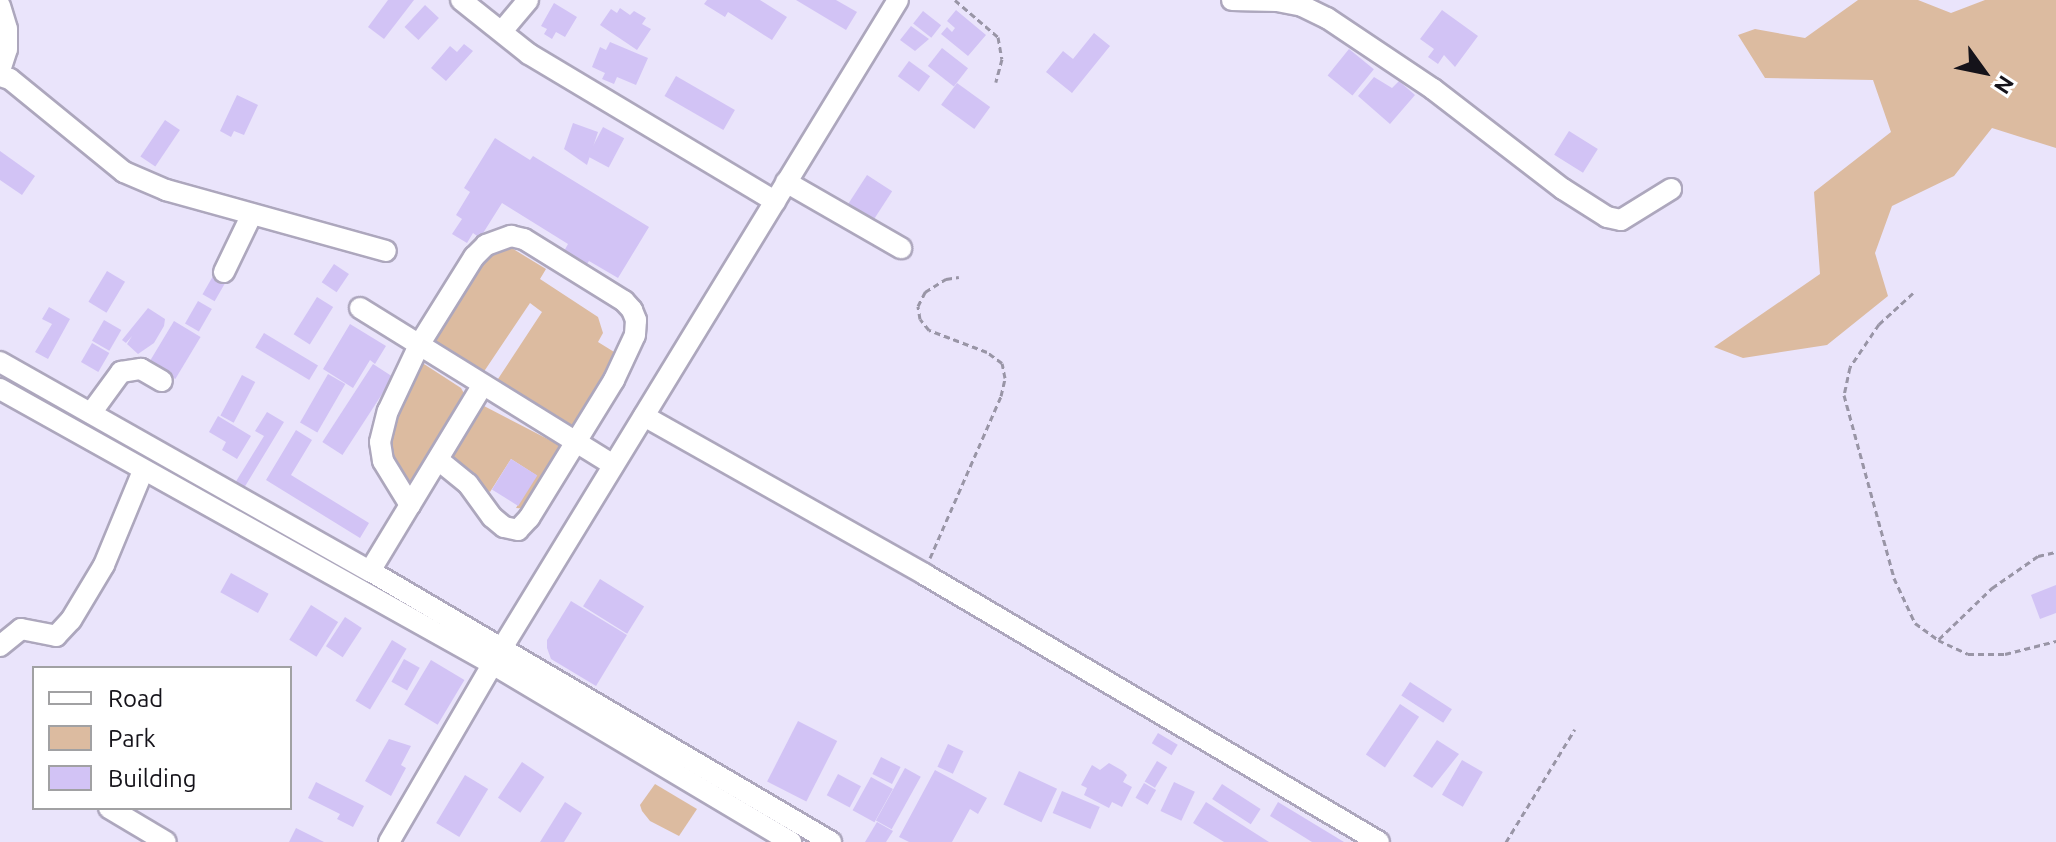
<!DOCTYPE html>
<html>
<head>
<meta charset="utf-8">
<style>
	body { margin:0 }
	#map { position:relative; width:2056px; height:842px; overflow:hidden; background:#eae4fb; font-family:Ubuntu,sans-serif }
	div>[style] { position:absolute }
	.green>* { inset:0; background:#dcbba0 }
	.building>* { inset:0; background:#d2c3f5; transform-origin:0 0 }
	.path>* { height:3px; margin-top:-1.5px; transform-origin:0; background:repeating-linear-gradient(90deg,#9995a6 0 6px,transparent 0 10px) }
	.roads { filter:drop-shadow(2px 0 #ada7bd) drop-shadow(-2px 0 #ada7bd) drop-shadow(0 2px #ada7bd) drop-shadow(0 -2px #ada7bd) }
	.minor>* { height:20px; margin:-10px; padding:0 10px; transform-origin:10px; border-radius:10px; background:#fff }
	span { translate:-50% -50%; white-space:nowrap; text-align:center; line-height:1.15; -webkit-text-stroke:6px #fff; paint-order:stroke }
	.legend { position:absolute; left:32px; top:666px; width:260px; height:144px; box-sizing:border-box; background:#fff; border:2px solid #a1a1a3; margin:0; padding:10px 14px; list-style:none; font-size:24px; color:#15131a }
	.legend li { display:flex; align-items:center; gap:16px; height:40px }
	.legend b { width:40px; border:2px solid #a1a1a3 }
	.north { position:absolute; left:1944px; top:32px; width:80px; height:80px; -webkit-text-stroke:6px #fff; paint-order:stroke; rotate:123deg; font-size:22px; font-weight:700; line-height:32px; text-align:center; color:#15131a }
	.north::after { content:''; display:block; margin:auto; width:28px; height:36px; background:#15131a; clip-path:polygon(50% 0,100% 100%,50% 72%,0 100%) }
</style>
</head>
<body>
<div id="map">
	<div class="green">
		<div style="clip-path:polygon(1858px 0,1918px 0,1951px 13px,1985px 0,2056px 0,2056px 148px,1992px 128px,1954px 176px,1892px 206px,1875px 253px,1888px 296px,1827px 345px,1743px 358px,1714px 347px,1820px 274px,1814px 192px,1891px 132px,1873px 80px,1765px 78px,1738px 35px,1755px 29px,1805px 38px)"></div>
		<div style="clip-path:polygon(505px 244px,546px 269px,540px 279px,598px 317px,603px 333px,598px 342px,619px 355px,581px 418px,572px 425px,562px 428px,496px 382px,542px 312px,530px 303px,483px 373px,433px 342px,480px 263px)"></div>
		<div style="clip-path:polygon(424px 364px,461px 388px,465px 395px,409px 490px,386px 452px,417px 365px)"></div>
		<div style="clip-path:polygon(484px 406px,565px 448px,528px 509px,516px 508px,536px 475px,511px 459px,490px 492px,458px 472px,448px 456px,476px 411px)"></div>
		<div style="clip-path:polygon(655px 784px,697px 809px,679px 836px,650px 821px,642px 811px,640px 805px)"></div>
	</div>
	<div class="building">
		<div style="clip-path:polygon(388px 0,414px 0,384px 39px,368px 27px)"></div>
		<div style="clip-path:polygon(707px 0,760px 0,787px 17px,772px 40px,728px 12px,725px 17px,704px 4px)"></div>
		<div style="clip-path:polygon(796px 0,836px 0,857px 12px,846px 30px)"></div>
		<div style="clip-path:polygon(554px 3px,577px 17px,565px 37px,556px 32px,552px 39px,544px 34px,547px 29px,541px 26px)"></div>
		<div style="left:425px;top:5px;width:19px;height:30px;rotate:43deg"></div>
		<div style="clip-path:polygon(620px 8px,630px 15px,634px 11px,646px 18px,642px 24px,651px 29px,637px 50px,600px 25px,611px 9px,617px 13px)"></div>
		<div style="clip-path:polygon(956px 10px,986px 35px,968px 56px,941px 34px,947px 27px,952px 32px,955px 28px,947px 21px)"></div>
		<div style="clip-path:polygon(1442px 10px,1478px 36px,1455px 67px,1444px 55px,1438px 64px,1428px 57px,1434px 49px,1420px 39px)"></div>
		<div style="left:923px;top:11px;width:23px;height:16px;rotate:38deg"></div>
		<div style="clip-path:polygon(911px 26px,929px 39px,915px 51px,900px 40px)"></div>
		<div style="clip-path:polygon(1094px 33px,1110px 46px,1072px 93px,1046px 72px,1063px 51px,1073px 59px)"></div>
		<div style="clip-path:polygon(610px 42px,648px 58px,636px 85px,617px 77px,614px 84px,602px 79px,605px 73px,592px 67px,600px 47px,606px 50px)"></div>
		<div style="clip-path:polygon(464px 44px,473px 51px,446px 81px,431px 68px,450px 46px,457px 52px)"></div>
		<div style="left:942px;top:48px;width:33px;height:23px;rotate:38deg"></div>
		<div style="left:1349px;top:49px;width:32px;height:34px;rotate:39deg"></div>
		<div style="left:909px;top:61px;width:26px;height:19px;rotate:36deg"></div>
		<div style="left:676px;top:76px;width:68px;height:23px;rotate:30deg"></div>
		<div style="clip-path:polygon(1374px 77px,1392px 88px,1399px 81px,1415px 95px,1390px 124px,1358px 96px)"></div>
		<div style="left:957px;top:83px;width:41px;height:27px;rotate:36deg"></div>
		<div style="clip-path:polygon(237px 95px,258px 105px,244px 135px,234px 131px,231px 137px,220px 131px)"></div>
		<div style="left:165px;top:120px;width:18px;height:44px;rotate:34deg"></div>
		<div style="clip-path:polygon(573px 123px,598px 132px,587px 165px,564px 149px)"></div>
		<div style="left:603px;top:127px;width:24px;height:33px;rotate:28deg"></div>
		<div style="left:1569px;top:131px;width:34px;height:28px;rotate:32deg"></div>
		<div style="clip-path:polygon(495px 138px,530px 160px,533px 156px,649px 227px,618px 278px,589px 261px,585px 267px,563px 253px,568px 244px,502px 203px,480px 238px,473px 233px,467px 243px,452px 234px,462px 219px,456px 215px,470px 192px,464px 188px)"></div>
		<div style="clip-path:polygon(0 151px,35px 176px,22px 195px,0 180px)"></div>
		<div style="left:867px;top:175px;width:30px;height:34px;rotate:33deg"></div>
		<div style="left:334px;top:264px;width:18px;height:22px;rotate:34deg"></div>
		<div style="left:107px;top:271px;width:21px;height:36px;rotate:31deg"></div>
		<div style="left:213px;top:276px;width:14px;height:21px;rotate:30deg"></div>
		<div style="left:317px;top:297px;width:19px;height:44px;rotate:32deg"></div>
		<div style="left:198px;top:301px;width:16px;height:26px;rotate:30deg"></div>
		<div style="clip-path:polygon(49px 307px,70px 319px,48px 359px,35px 352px,52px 324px,42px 319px)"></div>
		<div style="clip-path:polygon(148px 308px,165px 319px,164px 326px,154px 343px,138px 354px,127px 344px,132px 336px,126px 343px,122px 340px)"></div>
		<div style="left:104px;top:320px;width:20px;height:24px;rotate:30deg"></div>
		<div style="left:174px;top:321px;width:31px;height:49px;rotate:31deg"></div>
		<div style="clip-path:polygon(350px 324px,386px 346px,375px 364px,370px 360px,353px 388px,323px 369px)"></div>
		<div style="left:264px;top:333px;width:63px;height:17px;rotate:31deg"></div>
		<div style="left:92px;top:343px;width:20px;height:22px;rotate:30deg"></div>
		<div style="left:373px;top:364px;width:24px;height:93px;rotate:33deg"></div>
		<div style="left:328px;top:374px;width:20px;height:56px;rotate:30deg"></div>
		<div style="left:242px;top:375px;width:15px;height:46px;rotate:28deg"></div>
		<div style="clip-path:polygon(267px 412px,284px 422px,244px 488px,235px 483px,264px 436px,255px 431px)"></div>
		<div style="clip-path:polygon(218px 416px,251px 436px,237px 459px,222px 450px,226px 442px,209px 432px)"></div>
		<div style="clip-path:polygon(296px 430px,312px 440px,291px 475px,369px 523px,360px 538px,266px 480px)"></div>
		<div style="left:511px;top:459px;width:31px;height:36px;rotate:32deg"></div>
		<div style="left:231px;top:573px;width:43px;height:22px;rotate:29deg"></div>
		<div style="left:600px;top:579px;width:52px;height:32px;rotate:32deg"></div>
		<div style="clip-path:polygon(2056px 585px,2056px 613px,2040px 619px,2031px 595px)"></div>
		<div style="clip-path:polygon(571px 601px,627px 635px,596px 686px,551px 659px,547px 648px,547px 640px)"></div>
		<div style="left:311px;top:605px;width:32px;height:41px;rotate:32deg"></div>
		<div style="left:345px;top:617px;width:20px;height:35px;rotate:33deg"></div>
		<div style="left:392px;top:640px;width:17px;height:71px;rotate:31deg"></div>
		<div style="left:404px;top:659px;width:18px;height:26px;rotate:29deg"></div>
		<div style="left:431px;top:660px;width:39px;height:52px;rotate:31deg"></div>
		<div style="left:1410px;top:682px;width:50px;height:16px;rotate:33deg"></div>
		<div style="left:1400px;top:704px;width:23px;height:61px;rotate:34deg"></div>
		<div style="left:798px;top:721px;width:44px;height:68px;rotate:27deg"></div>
		<div style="left:1158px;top:733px;width:23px;height:12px;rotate:31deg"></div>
		<div style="clip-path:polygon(389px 739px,411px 746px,401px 765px,406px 768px,391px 796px,365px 781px)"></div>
		<div style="clip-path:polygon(1437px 740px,1459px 754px,1432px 788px,1413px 776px)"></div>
		<div style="left:948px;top:744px;width:17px;height:25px;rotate:25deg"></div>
		<div style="left:881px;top:757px;width:22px;height:19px;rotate:27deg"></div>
		<div style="left:1462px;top:760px;width:24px;height:40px;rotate:30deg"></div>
		<div style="left:1157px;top:761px;width:12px;height:24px;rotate:31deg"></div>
		<div style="left:522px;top:762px;width:27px;height:43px;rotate:34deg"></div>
		<div style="clip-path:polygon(1109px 763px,1123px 771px,1127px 775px,1123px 782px,1132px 787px,1122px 807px,1112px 802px,1109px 808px,1084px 795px,1087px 788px,1081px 785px,1092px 765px,1100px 770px)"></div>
		<div style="left:905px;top:768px;width:18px;height:60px;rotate:29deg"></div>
		<div style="clip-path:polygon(935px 770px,987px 798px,978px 814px,970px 809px,952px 842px,909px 842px,899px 837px)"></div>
		<div style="left:1019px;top:771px;width:42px;height:37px;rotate:25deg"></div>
		<div style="left:838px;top:774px;width:26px;height:24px;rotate:28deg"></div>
		<div style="left:465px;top:775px;width:27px;height:56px;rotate:31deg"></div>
		<div style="left:871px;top:777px;width:25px;height:38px;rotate:29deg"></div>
		<div style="clip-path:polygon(316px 782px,364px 806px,353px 827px,337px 819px,340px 814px,308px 798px)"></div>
		<div style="left:1174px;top:782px;width:23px;height:32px;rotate:25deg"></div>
		<div style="left:1144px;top:783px;width:14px;height:17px;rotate:30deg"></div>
		<div style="left:1222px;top:784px;width:46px;height:18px;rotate:33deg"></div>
		<div style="left:1062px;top:791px;width:41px;height:24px;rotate:23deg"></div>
		<div style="clip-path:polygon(565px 802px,582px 813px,564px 842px,540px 842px)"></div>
		<div style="clip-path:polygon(1206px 802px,1269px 842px,1224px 842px,1193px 823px)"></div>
		<div style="clip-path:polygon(1278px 802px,1344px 842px,1312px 842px,1270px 816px)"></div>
		<div style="clip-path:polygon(877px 822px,893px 831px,886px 842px,865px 842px)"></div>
		<div style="clip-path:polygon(296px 828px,324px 842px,289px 842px)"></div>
	</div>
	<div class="path">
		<div style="left:955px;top:0;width:57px;rotate:40.7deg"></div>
		<div style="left:998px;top:37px;width:22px;rotate:80deg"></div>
		<div style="left:1002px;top:59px;width:24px;rotate:105deg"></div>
		<div style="left:1913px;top:293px;width:46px;rotate:137.6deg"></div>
		<div style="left:1879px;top:324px;width:52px;rotate:124deg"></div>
		<div style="left:1850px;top:367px;width:29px;rotate:102deg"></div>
		<div style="left:1844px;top:395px;width:190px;rotate:74.7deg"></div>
		<div style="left:1894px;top:578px;width:50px;rotate:65deg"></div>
		<div style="left:1915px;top:623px;width:29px;rotate:36deg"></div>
		<div style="left:1938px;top:640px;width:33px;rotate:25deg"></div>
		<div style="left:1968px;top:654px;width:37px"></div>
		<div style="left:2005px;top:654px;width:53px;rotate:-14.3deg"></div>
		<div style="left:930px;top:558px;width:177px;rotate:-66.3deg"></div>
		<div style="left:1001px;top:396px;width:18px;rotate:-77deg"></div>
		<div style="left:1005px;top:378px;width:15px;rotate:-101deg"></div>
		<div style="left:1002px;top:363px;width:19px;rotate:-144deg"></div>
		<div style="left:987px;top:352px;width:62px;rotate:-159.2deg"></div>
		<div style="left:929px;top:330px;width:14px;rotate:-129deg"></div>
		<div style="left:920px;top:319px;width:13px;rotate:-99deg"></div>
		<div style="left:918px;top:306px;width:16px;rotate:-63deg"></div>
		<div style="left:925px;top:292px;width:25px;rotate:-32deg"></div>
		<div style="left:946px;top:279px;width:13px;rotate:-9deg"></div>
		<div style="left:1939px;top:639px;width:74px;rotate:-43.9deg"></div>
		<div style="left:1992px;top:588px;width:56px;rotate:-34.8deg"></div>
		<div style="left:2038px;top:556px;width:18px;rotate:-13deg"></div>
		<div style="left:1506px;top:842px;width:132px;rotate:-58.6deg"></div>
	</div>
	<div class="roads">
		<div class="minor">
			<div style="left:461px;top:0;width:87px;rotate:38.5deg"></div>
			<div style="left:529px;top:54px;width:287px;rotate:30.9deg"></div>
			<div style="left:1232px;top:0;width:45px;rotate:1.3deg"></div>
			<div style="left:1277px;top:1px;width:25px;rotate:11deg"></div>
			<div style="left:1302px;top:6px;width:28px;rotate:26deg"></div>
			<div style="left:1327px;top:18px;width:128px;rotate:33.8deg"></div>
			<div style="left:1433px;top:89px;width:164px;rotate:37.6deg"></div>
			<div style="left:1563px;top:189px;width:52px;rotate:32.5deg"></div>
			<div style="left:1607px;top:217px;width:14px;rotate:12deg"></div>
			<div style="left:1621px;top:220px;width:59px;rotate:-31.8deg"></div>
			<div style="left:0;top:6px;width:24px;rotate:73deg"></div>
			<div style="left:7px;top:29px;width:20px;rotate:90deg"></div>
			<div style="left:7px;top:49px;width:23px;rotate:108deg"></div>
			<div style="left:503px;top:30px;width:39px;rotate:-50deg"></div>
			<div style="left:0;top:76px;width:10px;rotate:17deg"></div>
			<div style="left:10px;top:79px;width:147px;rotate:39.2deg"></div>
			<div style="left:124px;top:172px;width:46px;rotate:23.2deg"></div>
			<div style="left:166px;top:190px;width:228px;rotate:15.5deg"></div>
			<div style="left:786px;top:182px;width:133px;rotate:29.9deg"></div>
			<div style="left:224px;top:272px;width:64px;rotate:-64.2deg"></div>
			<div style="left:360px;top:308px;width:298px;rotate:31.8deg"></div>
			<div style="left:0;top:362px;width:425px;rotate:29.5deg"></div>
			<div style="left:370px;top:571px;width:535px;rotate:30.45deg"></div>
			<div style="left:0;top:389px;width:566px;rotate:29.19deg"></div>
			<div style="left:494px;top:665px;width:346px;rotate:30.8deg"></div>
			<div style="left:91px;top:413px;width:51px;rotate:-53.8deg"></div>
			<div style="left:121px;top:372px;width:20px;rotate:-9deg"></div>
			<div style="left:141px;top:369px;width:24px;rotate:30deg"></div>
			<div style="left:644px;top:416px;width:322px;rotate:29.4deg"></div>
			<div style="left:924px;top:574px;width:528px;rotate:30.5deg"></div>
			<div style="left:410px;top:505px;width:139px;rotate:-58.8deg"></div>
			<div style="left:370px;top:571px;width:77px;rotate:-58.8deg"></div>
			<div style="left:410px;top:505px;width:52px;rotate:-121.5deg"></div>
			<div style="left:383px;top:461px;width:19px;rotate:-99deg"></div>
			<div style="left:380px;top:442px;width:32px;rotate:-76deg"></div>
			<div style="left:388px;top:411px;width:73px;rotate:-64.8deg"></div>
			<div style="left:419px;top:345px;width:104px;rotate:-58deg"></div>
			<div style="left:474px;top:257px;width:17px;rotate:-45deg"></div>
			<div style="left:486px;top:245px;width:27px;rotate:-20deg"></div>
			<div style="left:511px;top:236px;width:13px;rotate:13deg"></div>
			<div style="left:524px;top:239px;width:118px;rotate:31.8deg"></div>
			<div style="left:624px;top:301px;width:12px;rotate:48deg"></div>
			<div style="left:632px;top:310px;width:11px;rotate:68deg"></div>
			<div style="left:636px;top:320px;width:15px;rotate:94deg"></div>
			<div style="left:635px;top:335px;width:50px;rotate:115deg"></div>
			<div style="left:614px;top:380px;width:162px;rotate:121.6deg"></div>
			<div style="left:529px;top:518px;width:16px;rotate:133deg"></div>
			<div style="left:518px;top:530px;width:14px;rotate:-168deg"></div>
			<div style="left:504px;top:527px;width:16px;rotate:-140deg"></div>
			<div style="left:492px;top:517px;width:41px;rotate:-126deg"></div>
			<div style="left:468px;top:484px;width:38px;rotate:-141deg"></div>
			<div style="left:0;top:646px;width:27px;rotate:-39deg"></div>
			<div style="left:21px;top:629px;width:36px;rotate:11deg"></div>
			<div style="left:56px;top:636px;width:22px;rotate:-47deg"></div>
			<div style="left:71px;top:620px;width:64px;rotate:-59deg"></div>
			<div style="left:104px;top:565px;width:102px;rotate:-67.5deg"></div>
			<div style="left:109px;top:808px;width:66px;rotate:30.8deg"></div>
			<div style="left:389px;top:842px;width:225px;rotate:-59.8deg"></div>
			<div style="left:502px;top:648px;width:759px;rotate:-58.57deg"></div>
		</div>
	</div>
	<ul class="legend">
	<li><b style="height:10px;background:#fff"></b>Road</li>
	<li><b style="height:22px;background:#dcbba0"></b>Park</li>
	<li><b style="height:22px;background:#d2c3f5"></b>Building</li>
	</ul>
	<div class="north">N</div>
</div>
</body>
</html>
